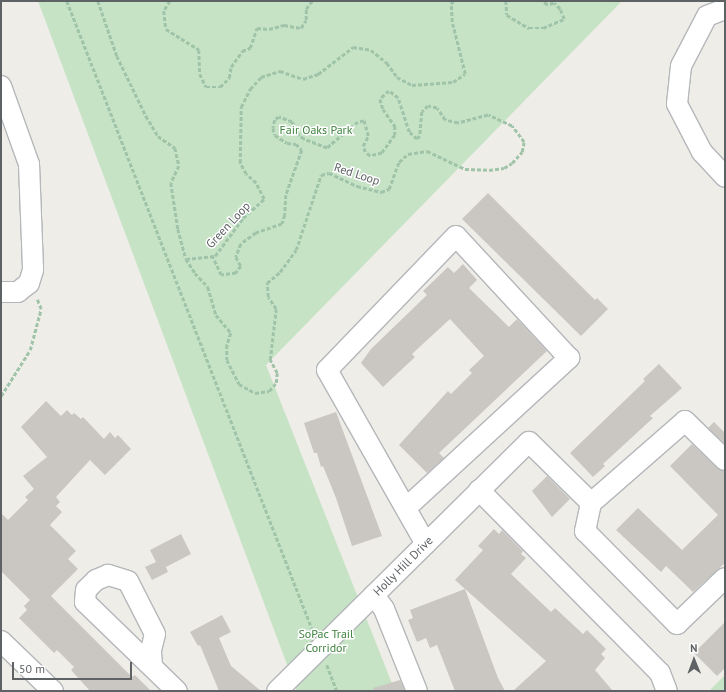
<!DOCTYPE html>
<html>
<head>
<meta charset="utf-8">
<style>
	body { margin:0 }
	#map { position:relative; width:726px; height:692px; overflow:hidden; background:#efede7; font-family:"PT Sans",sans-serif }
	div>[style] { position:absolute }
	.green>* { inset:0; background:#c7e3c6 }
	.building>* { inset:0; background:#cac7c3 }
	.path>* { height:2.5px; margin-top:-1.25px; transform-origin:0; background:repeating-linear-gradient(90deg,#a0c4a9 0 4px,transparent 0 6px) }
	.roads { filter:drop-shadow(1px 0 #b4b7ba) drop-shadow(-1px 0 #b4b7ba) drop-shadow(0 1px #b4b7ba) drop-shadow(0 -1px #b4b7ba) }
	.minor>* { height:20px; margin:-10px; padding:0 10px; transform-origin:10px; border-radius:10px; background:#fff }
	span { translate:-50% -50%; white-space:nowrap; text-align:center; line-height:1.15; -webkit-text-stroke:3px #fff; paint-order:stroke }
	.park-label { font-size:12px; color:#408340 }
	.street-label { font-size:12px; color:#5e6265 }
	.frame { position:absolute; inset:0; border:2px solid #5e6265; pointer-events:none }
	.north { position:absolute; left:674px; top:640px; width:40px; height:40px; -webkit-text-stroke:3px #fff; paint-order:stroke; rotate:359deg; font-size:11px; font-weight:700; line-height:16px; text-align:center; color:#5e6265 }
	.north::after { content:''; display:block; margin:auto; width:14px; height:18px; background:#5e6265; clip-path:polygon(50% 0,100% 100%,50% 72%,0 100%) }
	.scale { position:absolute; left:12px; top:662px; width:120px; height:18px; box-sizing:border-box; border:2px solid #5e6265; border-top:0; padding-left:5px; font-size:12px; line-height:14px; white-space:nowrap; color:#5e6265; -webkit-text-stroke:3px #fff; paint-order:stroke }
</style>
</head>
<body>
<div id="map">
	<div class="green">
		<div style="clip-path:polygon(38px 1px,622px 1px,266px 365px,395px 691px,297px 691px)"></div>
		<div style="clip-path:polygon(725px 675px,725px 691px,709px 691px)"></div>
	</div>
	<div class="building">
		<div style="clip-path:polygon(488px 193px,595px 300px,597px 298px,608px 309px,581px 336px,462px 219px)"></div>
		<div style="clip-path:polygon(463px 264px,477px 280px,469px 288px,509px 327px,517px 319px,547px 351px,439px 453px,444px 458px,427px 473px,399px 445px,448px 391px,451px 394px,472px 373px,469px 370px,484px 356px,450px 319px,412px 354px,415px 357px,383px 387px,361px 363px,371px 349px,427px 295px,423px 291px,448px 267px,454px 273px)"></div>
		<div style="clip-path:polygon(659px 364px,682px 388px,650px 416px,653px 418px,603px 464px,605px 466px,593px 477px,570px 453px,645px 381px,643px 379px)"></div>
		<div style="clip-path:polygon(46px 401px,61px 416px,67px 410px,72px 415px,74px 413px,81px 419px,83px 417px,104px 439px,110px 432px,115px 438px,118px 435px,131px 449px,105px 475px,90px 460px,56px 497px,60px 502px,56px 506px,62px 512px,50px 525px,76px 551px,68px 559px,78px 569px,51px 596px,132px 677px,135px 675px,151px 691px,90px 691px,71px 670px,74px 667px,57px 650px,54px 653px,19px 618px,27px 610px,24px 606px,30px 600px,1px 571px,1px 513px,8px 520px,28px 500px,25px 497px,34px 489px,23px 476px,47px 457px,21px 427px)"></div>
		<div style="clip-path:polygon(336px 412px,382px 536px,352px 546px,336px 498px,323px 466px,321px 467px,317px 453px,314px 453px,304px 423px)"></div>
		<div style="clip-path:polygon(714px 422px,725px 433px,725px 444px,708px 428px)"></div>
		<div style="clip-path:polygon(692px 444px,717px 468px,725px 471px,725px 563px,693px 592px,666px 566px,661px 572px,616px 530px,638px 508px,682px 550px,718px 515px,670px 466px)"></div>
		<div style="clip-path:polygon(547px 476px,570px 499px,552px 517px,532px 491px)"></div>
		<div style="clip-path:polygon(494px 529px,499px 534px,502px 530px,523px 551px,521px 554px,526px 558px,511px 574px,551px 612px,555px 608px,583px 634px,587px 630px,606px 649px,601px 654px,605px 658px,595px 670px,613px 691px,513px 691px,546px 661px,455px 580px,483px 550px,478px 546px)"></div>
		<div style="clip-path:polygon(181px 534px,191px 554px,166px 567px,168px 572px,152px 580px,145px 567px,156px 562px,150px 550px)"></div>
		<div style="clip-path:polygon(465px 589px,498px 678px,505px 691px,455px 691px,437px 645px,430px 648px,426px 638px,417px 642px,408px 620px,413px 618px,410px 610px)"></div>
		<div style="clip-path:polygon(222px 615px,231px 632px,219px 638px,231px 666px,261px 691px,219px 691px,200px 645px,198px 646px,190px 632px)"></div>
		<div style="clip-path:polygon(725px 622px,725px 668px,717px 676px,694px 653px)"></div>
		<div style="clip-path:polygon(400px 680px,405px 691px,374px 691px,373px 688px)"></div>
	</div>
	<div class="path">
		<div style="left:67px;top:1px;width:676px;rotate:68.67deg"></div>
		<div style="left:98px;top:1px;width:58px;rotate:70.9deg"></div>
		<div style="left:117px;top:56px;width:67px;rotate:64.2deg"></div>
		<div style="left:146px;top:116px;width:23px;rotate:59deg"></div>
		<div style="left:158px;top:136px;width:21px;rotate:35deg"></div>
		<div style="left:175px;top:148px;width:18px;rotate:77deg"></div>
		<div style="left:179px;top:166px;width:19px;rotate:115deg"></div>
		<div style="left:171px;top:183px;width:47px;rotate:81.3deg"></div>
		<div style="left:178px;top:229px;width:31px;rotate:75deg"></div>
		<div style="left:186px;top:259px;width:29px;rotate:-6deg"></div>
		<div style="left:215px;top:256px;width:47px;rotate:-53.6deg"></div>
		<div style="left:243px;top:218px;width:28px;rotate:-42deg"></div>
		<div style="left:264px;top:199px;width:18px;rotate:-117deg"></div>
		<div style="left:256px;top:183px;width:13px;rotate:-138deg"></div>
		<div style="left:246px;top:174px;width:13px;rotate:-119deg"></div>
		<div style="left:240px;top:163px;width:56px;rotate:-89deg"></div>
		<div style="left:241px;top:107px;width:20px;rotate:-63deg"></div>
		<div style="left:250px;top:89px;width:16px;rotate:-47deg"></div>
		<div style="left:261px;top:77px;width:20px;rotate:-18deg"></div>
		<div style="left:280px;top:71px;width:24px;rotate:19deg"></div>
		<div style="left:303px;top:79px;width:16px;rotate:-18deg"></div>
		<div style="left:318px;top:74px;width:44px;rotate:-37.6deg"></div>
		<div style="left:353px;top:47px;width:18px;rotate:9deg"></div>
		<div style="left:371px;top:50px;width:21px;rotate:39deg"></div>
		<div style="left:387px;top:63px;width:17px;rotate:54deg"></div>
		<div style="left:397px;top:77px;width:17px;rotate:28deg"></div>
		<div style="left:412px;top:85px;width:41px;rotate:-4.2deg"></div>
		<div style="left:453px;top:82px;width:14px;rotate:-34deg"></div>
		<div style="left:465px;top:74px;width:54px;rotate:-104deg"></div>
		<div style="left:452px;top:22px;width:18px;rotate:-93deg"></div>
		<div style="left:451px;top:4px;width:4px;rotate:-56deg"></div>
		<div style="left:170px;top:1px;width:12px;rotate:121deg"></div>
		<div style="left:164px;top:11px;width:18px;rotate:84deg"></div>
		<div style="left:166px;top:29px;width:39px;rotate:32deg"></div>
		<div style="left:199px;top:50px;width:24px;rotate:88deg"></div>
		<div style="left:200px;top:74px;width:14px;rotate:65deg"></div>
		<div style="left:206px;top:87px;width:14px"></div>
		<div style="left:220px;top:87px;width:13px;rotate:-45deg"></div>
		<div style="left:229px;top:78px;width:11px;rotate:-80deg"></div>
		<div style="left:231px;top:67px;width:19px;rotate:-55deg"></div>
		<div style="left:242px;top:51px;width:9px;rotate:-21deg"></div>
		<div style="left:250px;top:48px;width:21px;rotate:-71deg"></div>
		<div style="left:257px;top:28px;width:12px;rotate:5deg"></div>
		<div style="left:269px;top:29px;width:16px;rotate:-15deg"></div>
		<div style="left:284px;top:25px;width:17px;rotate:10deg"></div>
		<div style="left:301px;top:28px;width:9px;rotate:-58deg"></div>
		<div style="left:306px;top:20px;width:11px;rotate:-90deg"></div>
		<div style="left:306px;top:9px;width:10px;rotate:-53deg"></div>
		<div style="left:472px;top:1px;width:8px"></div>
		<div style="left:506px;top:1px;width:14px;rotate:86deg"></div>
		<div style="left:507px;top:15px;width:26px;rotate:31deg"></div>
		<div style="left:529px;top:28px;width:14px"></div>
		<div style="left:543px;top:28px;width:23px;rotate:-23deg"></div>
		<div style="left:564px;top:19px;width:11px;rotate:-112deg"></div>
		<div style="left:560px;top:9px;width:8px;rotate:-135deg"></div>
		<div style="left:554px;top:3px;width:7px;rotate:164deg"></div>
		<div style="left:547px;top:5px;width:6px;rotate:-135deg"></div>
		<div style="left:186px;top:259px;width:17px;rotate:57deg"></div>
		<div style="left:195px;top:273px;width:19px;rotate:47deg"></div>
		<div style="left:208px;top:287px;width:29px;rotate:74deg"></div>
		<div style="left:216px;top:315px;width:23px;rotate:50deg"></div>
		<div style="left:231px;top:333px;width:13px;rotate:108deg"></div>
		<div style="left:227px;top:345px;width:15px;rotate:90deg"></div>
		<div style="left:227px;top:360px;width:27px;rotate:63deg"></div>
		<div style="left:239px;top:384px;width:18px;rotate:29deg"></div>
		<div style="left:255px;top:393px;width:14px;rotate:-8deg"></div>
		<div style="left:269px;top:391px;width:11px;rotate:-49deg"></div>
		<div style="left:276px;top:383px;width:10px;rotate:-84deg"></div>
		<div style="left:277px;top:373px;width:15px;rotate:-118deg"></div>
		<div style="left:270px;top:360px;width:51px;rotate:-83.3deg"></div>
		<div style="left:276px;top:309px;width:14px;rotate:-124deg"></div>
		<div style="left:268px;top:297px;width:14px;rotate:-94deg"></div>
		<div style="left:267px;top:283px;width:17px;rotate:-40deg"></div>
		<div style="left:280px;top:272px;width:27px;rotate:-54deg"></div>
		<div style="left:296px;top:250px;width:79px;rotate:-71.6deg"></div>
		<div style="left:321px;top:175px;width:8px;rotate:-14deg"></div>
		<div style="left:329px;top:173px;width:31px;rotate:25deg"></div>
		<div style="left:357px;top:186px;width:25px;rotate:14deg"></div>
		<div style="left:381px;top:192px;width:9px;rotate:-21deg"></div>
		<div style="left:389px;top:189px;width:29px;rotate:-70deg"></div>
		<div style="left:399px;top:162px;width:12px;rotate:-42deg"></div>
		<div style="left:408px;top:154px;width:19px;rotate:-9deg"></div>
		<div style="left:427px;top:151px;width:42px;rotate:25.3deg"></div>
		<div style="left:465px;top:169px;width:24px;rotate:2deg"></div>
		<div style="left:489px;top:170px;width:15px;rotate:-8deg"></div>
		<div style="left:504px;top:168px;width:9px;rotate:-32deg"></div>
		<div style="left:512px;top:163px;width:15px;rotate:-48deg"></div>
		<div style="left:522px;top:152px;width:10px;rotate:-79deg"></div>
		<div style="left:524px;top:142px;width:20px;rotate:-127deg"></div>
		<div style="left:512px;top:126px;width:26px;rotate:-155deg"></div>
		<div style="left:488px;top:115px;width:31px;rotate:165deg"></div>
		<div style="left:458px;top:123px;width:13px;rotate:-167deg"></div>
		<div style="left:445px;top:120px;width:14px;rotate:-124deg"></div>
		<div style="left:437px;top:108px;width:9px;rotate:-167deg"></div>
		<div style="left:428px;top:106px;width:8px;rotate:135deg"></div>
		<div style="left:422px;top:112px;width:24px;rotate:95deg"></div>
		<div style="left:420px;top:136px;width:4px;rotate:135deg"></div>
		<div style="left:417px;top:139px;width:11px;rotate:-139deg"></div>
		<div style="left:409px;top:132px;width:36px;rotate:-108deg"></div>
		<div style="left:398px;top:98px;width:11px;rotate:-142deg"></div>
		<div style="left:389px;top:91px;width:12px;rotate:138deg"></div>
		<div style="left:380px;top:99px;width:10px;rotate:73deg"></div>
		<div style="left:383px;top:109px;width:21px;rotate:55deg"></div>
		<div style="left:395px;top:126px;width:9px;rotate:90deg"></div>
		<div style="left:395px;top:135px;width:22px;rotate:126deg"></div>
		<div style="left:382px;top:153px;width:12px;rotate:166deg"></div>
		<div style="left:370px;top:156px;width:6px;rotate:-141deg"></div>
		<div style="left:365px;top:152px;width:6px;rotate:-108deg"></div>
		<div style="left:363px;top:146px;width:11px;rotate:-63deg"></div>
		<div style="left:368px;top:136px;width:16px;rotate:-105deg"></div>
		<div style="left:364px;top:121px;width:6px;rotate:171deg"></div>
		<div style="left:358px;top:122px;width:40px;rotate:140deg"></div>
		<div style="left:327px;top:148px;width:25px;rotate:-159deg"></div>
		<div style="left:304px;top:139px;width:6px;rotate:-149deg"></div>
		<div style="left:299px;top:136px;width:16px;rotate:-117deg"></div>
		<div style="left:292px;top:122px;width:14px;rotate:-159deg"></div>
		<div style="left:279px;top:117px;width:5px;rotate:143deg"></div>
		<div style="left:275px;top:120px;width:8px;rotate:104deg"></div>
		<div style="left:273px;top:128px;width:7px;rotate:74deg"></div>
		<div style="left:275px;top:135px;width:14px;rotate:34deg"></div>
		<div style="left:287px;top:143px;width:9px;rotate:6deg"></div>
		<div style="left:296px;top:144px;width:8px;rotate:45deg"></div>
		<div style="left:302px;top:150px;width:48px;rotate:109.6deg"></div>
		<div style="left:286px;top:195px;width:20px;rotate:93deg"></div>
		<div style="left:285px;top:215px;width:9px;rotate:108deg"></div>
		<div style="left:282px;top:224px;width:28px;rotate:161deg"></div>
		<div style="left:256px;top:233px;width:19px;rotate:144deg"></div>
		<div style="left:241px;top:244px;width:14px;rotate:111deg"></div>
		<div style="left:236px;top:257px;width:10px;rotate:61deg"></div>
		<div style="left:241px;top:266px;width:9px;rotate:126deg"></div>
		<div style="left:236px;top:273px;width:15px;rotate:172deg"></div>
		<div style="left:221px;top:275px;width:21px;rotate:-115deg"></div>
		<div style="left:1px;top:396px;width:54px;rotate:-57.8deg"></div>
		<div style="left:30px;top:350px;width:42px;rotate:-75deg"></div>
		<div style="left:41px;top:309px;width:11px;rotate:-112deg"></div>
		<div style="left:327px;top:665px;width:28px;rotate:69deg"></div>
	</div>
	<div class="roads">
		<div class="minor">
			<div style="left:725px;top:9px;width:19px;rotate:159deg"></div>
			<div style="left:707px;top:16px;width:56px;rotate:117.5deg"></div>
			<div style="left:681px;top:66px;width:38px;rotate:96deg"></div>
			<div style="left:677px;top:104px;width:54px;rotate:62.5deg"></div>
			<div style="left:702px;top:152px;width:34px;rotate:47deg"></div>
			<div style="left:1px;top:86px;width:83px;rotate:70.3deg"></div>
			<div style="left:29px;top:164px;width:106px;rotate:87.8deg"></div>
			<div style="left:33px;top:270px;width:14px;rotate:107deg"></div>
			<div style="left:29px;top:283px;width:14px;rotate:141deg"></div>
			<div style="left:18px;top:292px;width:17px;rotate:180deg"></div>
			<div style="left:725px;top:460px;width:56px;rotate:-135.7deg"></div>
			<div style="left:685px;top:421px;width:125px;rotate:138.9deg"></div>
			<div style="left:591px;top:503px;width:29px;rotate:102deg"></div>
			<div style="left:585px;top:531px;width:131px;rotate:45.3deg"></div>
			<div style="left:677px;top:624px;width:66px;rotate:-43.8deg"></div>
			<div style="left:479px;top:490px;width:257px;rotate:45.3deg"></div>
			<div style="left:660px;top:673px;width:19px;rotate:69deg"></div>
			<div style="left:406px;top:508px;width:222px;rotate:-42.6deg"></div>
			<div style="left:569px;top:358px;width:166px;rotate:-132.8deg"></div>
			<div style="left:456px;top:236px;width:186px;rotate:133.9deg"></div>
			<div style="left:327px;top:370px;width:200px;rotate:60.4deg"></div>
			<div style="left:374px;top:595px;width:17px;rotate:54deg"></div>
			<div style="left:384px;top:609px;width:88px;rotate:68.1deg"></div>
			<div style="left:1px;top:641px;width:72px;rotate:43.9deg"></div>
			<div style="left:152px;top:666px;width:16px;rotate:-94deg"></div>
			<div style="left:151px;top:650px;width:16px;rotate:-76deg"></div>
			<div style="left:155px;top:634px;width:59px;rotate:-117deg"></div>
			<div style="left:128px;top:581px;width:21px;rotate:-163deg"></div>
			<div style="left:108px;top:575px;width:13px;rotate:157deg"></div>
			<div style="left:96px;top:580px;width:14px;rotate:135deg"></div>
			<div style="left:86px;top:590px;width:12px;rotate:95deg"></div>
			<div style="left:85px;top:602px;width:128px;rotate:44.1deg"></div>
			<div style="left:277px;top:691px;width:354px;rotate:-44.7deg"></div>
			<div style="left:529px;top:442px;width:87px;rotate:44.5deg"></div>
		</div>
	</div>
	<div class="park-label">
		<span style="left:316px;top:130px">Fair Oaks Park</span>
		<span style="left:326px;top:641px">SoPac Trail<br>Corridor</span>
	</div>
	<div class="street-label">
		<span style="left:357px;top:174px;rotate:18deg">Red Loop</span>
		<span style="left:228px;top:225px;rotate:-47deg">Green Loop</span>
		<span style="left:403px;top:566px;rotate:-45deg">Holly Hill Drive</span>
	</div>
	<div class="frame"></div>
	<div class="north">N</div>
	<div class="scale">50 m</div>
</div>
</body>
</html>
